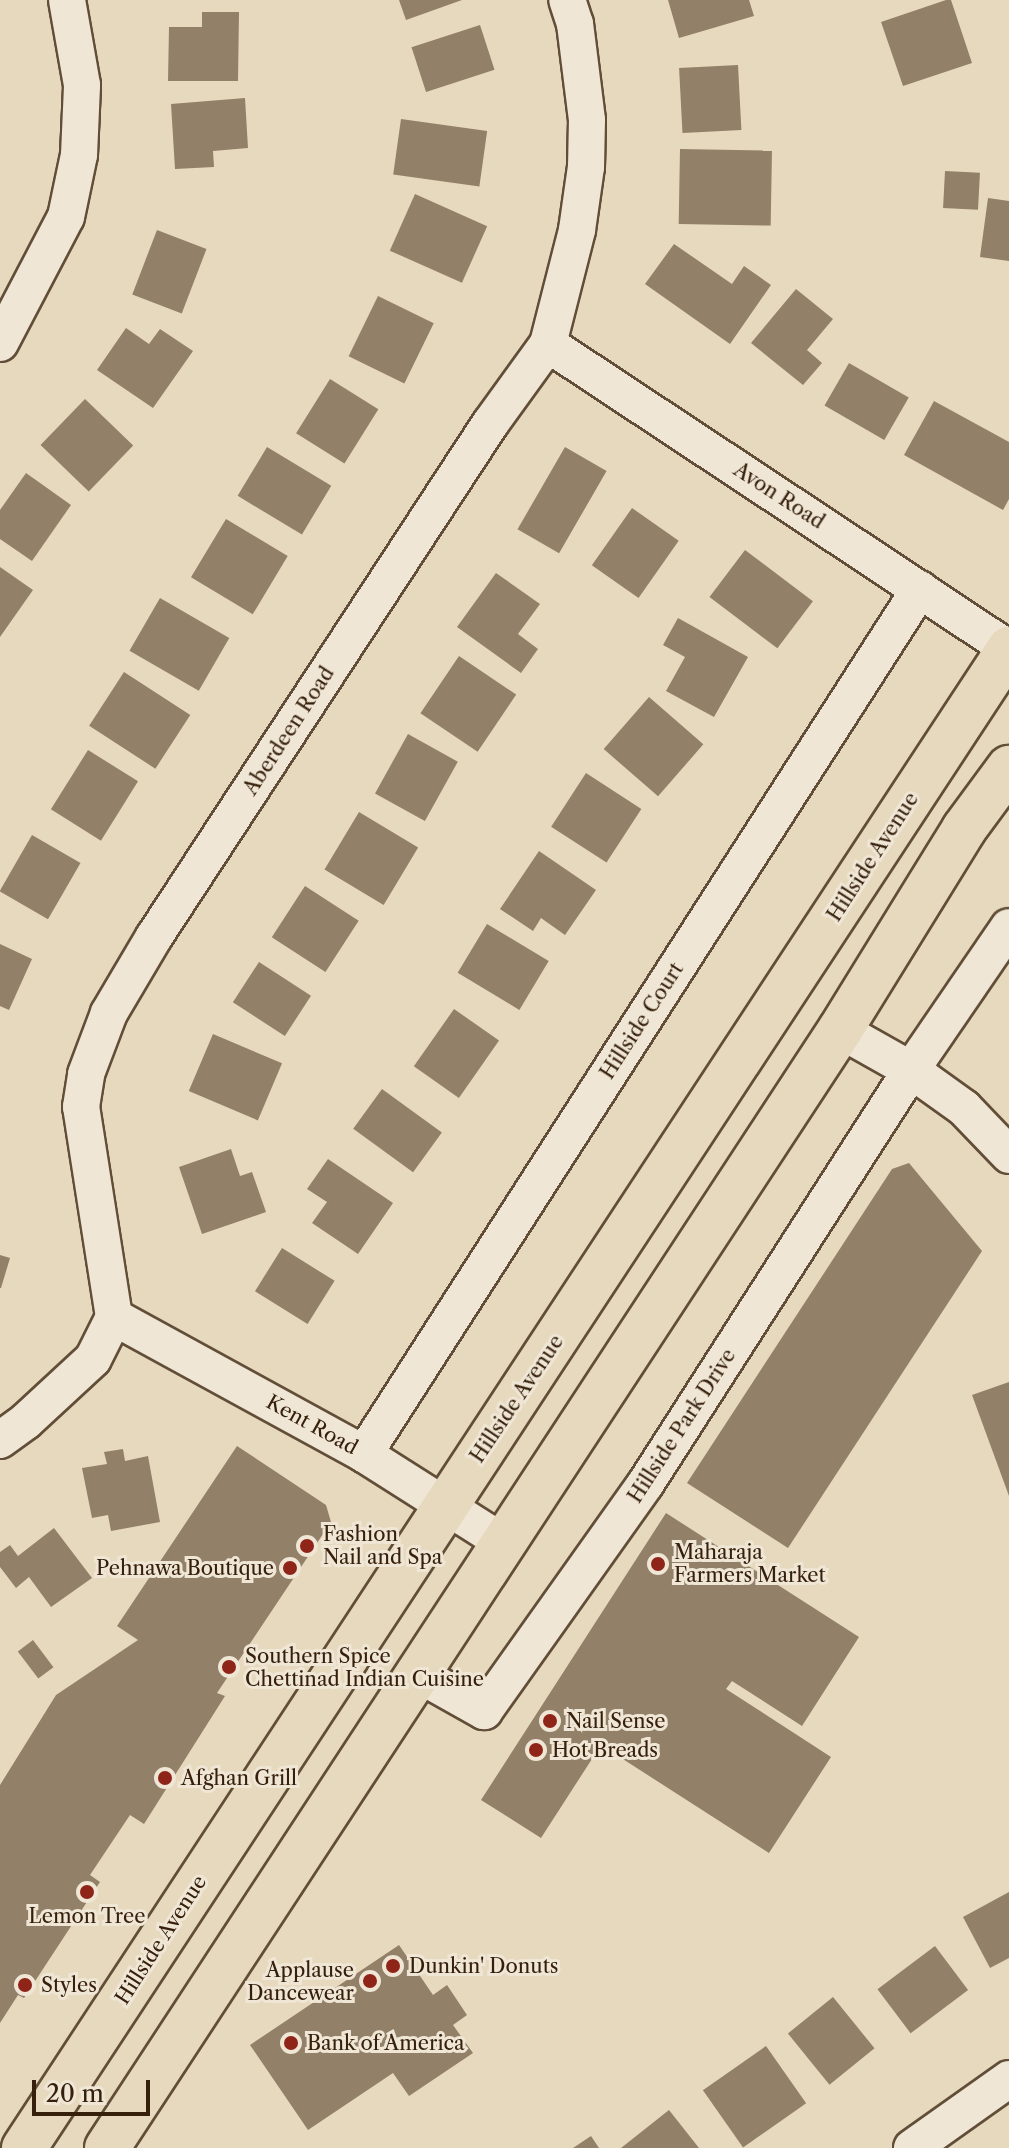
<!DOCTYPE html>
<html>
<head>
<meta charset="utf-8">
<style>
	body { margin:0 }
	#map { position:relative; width:1009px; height:2148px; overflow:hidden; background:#e7d9be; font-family:"Libre Caslon Text",serif }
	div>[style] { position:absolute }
	.building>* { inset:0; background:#928068; transform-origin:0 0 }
	.roads { filter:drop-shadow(2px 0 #624e38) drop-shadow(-2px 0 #624e38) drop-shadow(0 2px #624e38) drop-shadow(0 -2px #624e38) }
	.minor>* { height:36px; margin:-18px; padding:0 18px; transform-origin:18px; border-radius:18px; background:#efe6d5 }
	.primary>* { height:44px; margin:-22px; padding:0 22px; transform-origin:22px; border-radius:22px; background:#e7d9be }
	.dots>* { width:22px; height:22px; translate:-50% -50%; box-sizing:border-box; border:4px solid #efe6d5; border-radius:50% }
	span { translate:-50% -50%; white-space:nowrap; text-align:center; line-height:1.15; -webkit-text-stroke:6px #efe6d5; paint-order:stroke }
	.street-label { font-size:20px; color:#36200b }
	.poi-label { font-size:20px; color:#36200b }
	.left { translate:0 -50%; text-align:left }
	.right { translate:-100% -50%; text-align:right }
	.scale { position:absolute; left:32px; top:2080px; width:118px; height:36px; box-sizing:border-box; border:4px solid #36200b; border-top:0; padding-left:10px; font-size:24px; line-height:28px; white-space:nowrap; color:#36200b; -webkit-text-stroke:6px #efe6d5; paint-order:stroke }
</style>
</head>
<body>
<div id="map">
	<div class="building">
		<div style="clip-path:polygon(399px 0,462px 0,406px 20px)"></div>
		<div style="clip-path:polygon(668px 0,749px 0,754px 16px,679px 38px)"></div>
		<div style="clip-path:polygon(946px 0,951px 0,972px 63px,903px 86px,881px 22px)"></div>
		<div style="clip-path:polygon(202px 12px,239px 12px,238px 81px,168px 81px,169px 27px,202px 27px)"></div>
		<div style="left:480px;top:25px;width:47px;height:72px;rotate:72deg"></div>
		<div style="left:738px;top:65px;width:65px;height:59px;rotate:87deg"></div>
		<div style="clip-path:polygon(245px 98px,248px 148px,213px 151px,214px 167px,175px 169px,171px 104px)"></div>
		<div style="left:401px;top:119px;width:87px;height:56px;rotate:8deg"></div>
		<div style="left:680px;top:149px;width:92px;height:75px;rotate:1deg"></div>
		<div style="left:945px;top:171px;width:35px;height:37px;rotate:3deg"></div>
		<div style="left:415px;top:194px;width:79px;height:62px;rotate:24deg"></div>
		<div style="clip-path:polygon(988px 198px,1009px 201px,1009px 261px,980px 257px)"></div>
		<div style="left:157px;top:230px;width:53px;height:69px;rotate:21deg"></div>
		<div style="clip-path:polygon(674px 244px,732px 284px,744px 266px,771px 285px,730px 344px,645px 284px)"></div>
		<div style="clip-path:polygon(796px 289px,833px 319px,807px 350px,822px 363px,803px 385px,751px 343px)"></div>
		<div style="left:378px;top:296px;width:62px;height:67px;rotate:26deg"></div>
		<div style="clip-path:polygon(126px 328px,149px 344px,160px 329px,193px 351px,153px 408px,97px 370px)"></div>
		<div style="left:849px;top:363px;width:69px;height:49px;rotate:30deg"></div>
		<div style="left:330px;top:379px;width:57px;height:64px;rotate:32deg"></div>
		<div style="left:85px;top:399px;width:67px;height:64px;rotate:44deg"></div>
		<div style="clip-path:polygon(934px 401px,1009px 442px,1009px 499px,1003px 510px,904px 455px)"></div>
		<div style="left:267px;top:447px;width:75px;height:57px;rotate:31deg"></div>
		<div style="left:565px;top:447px;width:48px;height:95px;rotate:30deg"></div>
		<div style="clip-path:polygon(26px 473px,71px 505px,32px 561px,0 539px,0 510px)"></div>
		<div style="left:632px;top:508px;width:57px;height:70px;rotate:35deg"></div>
		<div style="left:226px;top:519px;width:72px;height:68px;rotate:31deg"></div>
		<div style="left:745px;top:550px;width:85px;height:59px;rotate:37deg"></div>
		<div style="clip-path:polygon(0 567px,33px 590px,0 637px)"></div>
		<div style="clip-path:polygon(496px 573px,540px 604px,518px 634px,538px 649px,521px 673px,457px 627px)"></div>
		<div style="left:160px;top:598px;width:80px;height:61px;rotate:30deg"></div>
		<div style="clip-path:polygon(678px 618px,748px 657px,714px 717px,666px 691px,685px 657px,663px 645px)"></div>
		<div style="left:459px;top:656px;width:69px;height:69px;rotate:34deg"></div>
		<div style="left:124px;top:672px;width:79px;height:64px;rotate:33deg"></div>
		<div style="left:649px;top:697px;width:72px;height:69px;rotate:41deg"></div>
		<div style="left:408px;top:734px;width:57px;height:68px;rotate:29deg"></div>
		<div style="left:88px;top:750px;width:59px;height:70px;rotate:32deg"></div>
		<div style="left:586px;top:773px;width:66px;height:64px;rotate:33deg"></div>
		<div style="left:359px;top:812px;width:69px;height:67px;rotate:31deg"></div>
		<div style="left:32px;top:835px;width:56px;height:65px;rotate:30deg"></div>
		<div style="clip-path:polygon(539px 851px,596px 890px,565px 935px,541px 918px,533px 931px,500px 909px)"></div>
		<div style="left:305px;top:886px;width:64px;height:61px;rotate:33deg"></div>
		<div style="left:487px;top:924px;width:72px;height:57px;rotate:31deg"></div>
		<div style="clip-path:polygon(0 944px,32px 959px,9px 1010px,0 1006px)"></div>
		<div style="left:259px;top:962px;width:62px;height:48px;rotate:33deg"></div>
		<div style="left:454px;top:1009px;width:55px;height:70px;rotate:35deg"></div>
		<div style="left:213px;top:1034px;width:75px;height:62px;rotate:23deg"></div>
		<div style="left:382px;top:1089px;width:74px;height:49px;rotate:36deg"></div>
		<div style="clip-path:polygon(231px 1149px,240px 1176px,252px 1172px,266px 1212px,202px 1234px,179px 1167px)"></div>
		<div style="clip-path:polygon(328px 1159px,393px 1203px,358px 1254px,312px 1223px,327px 1202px,307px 1189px)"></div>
		<div style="clip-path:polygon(909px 1163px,982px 1251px,788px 1548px,687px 1483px,892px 1169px)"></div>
		<div style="left:282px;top:1248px;width:62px;height:51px;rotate:32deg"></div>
		<div style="clip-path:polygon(0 1255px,10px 1258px,1px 1288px,0 1288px)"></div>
		<div style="clip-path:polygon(1009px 1382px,1009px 1496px,972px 1395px)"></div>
		<div style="clip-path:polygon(237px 1446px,326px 1505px,331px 1522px,217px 1693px,225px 1696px,144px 1824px,130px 1815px,90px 1875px,100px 1882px,24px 1998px,18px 1995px,0 2023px,0 1785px,56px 1695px,138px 1640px,117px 1626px)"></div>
		<div style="clip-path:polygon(123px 1449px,125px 1461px,148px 1456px,160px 1522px,111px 1531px,108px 1515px,92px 1518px,82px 1468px,107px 1464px,104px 1452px)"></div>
		<div style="clip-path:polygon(666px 1513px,859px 1637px,802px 1726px,732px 1681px,726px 1689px,831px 1757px,769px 1853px,601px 1745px,541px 1838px,481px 1800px)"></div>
		<div style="clip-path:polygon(54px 1528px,92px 1578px,51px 1607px,29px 1577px,16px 1588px,0 1567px,0 1552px,10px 1545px,18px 1556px)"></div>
		<div style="left:33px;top:1640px;width:34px;height:19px;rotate:53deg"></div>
		<div style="clip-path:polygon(1009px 1892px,1009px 1958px,990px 1968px,963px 1917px)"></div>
		<div style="clip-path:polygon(399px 1945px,433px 1995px,447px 1985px,467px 2015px,453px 2025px,473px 2053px,409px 2096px,393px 2073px,308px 2130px,250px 2045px)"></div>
		<div style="left:935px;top:1946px;width:55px;height:72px;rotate:53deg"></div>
		<div style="left:833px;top:1997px;width:66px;height:58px;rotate:51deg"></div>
		<div style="left:766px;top:2046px;width:70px;height:77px;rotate:55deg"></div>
		<div style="clip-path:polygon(669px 2110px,699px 2148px,621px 2148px)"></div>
		<div style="clip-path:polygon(591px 2136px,599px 2148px,573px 2148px)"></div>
	</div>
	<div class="roads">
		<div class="minor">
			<div style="left:0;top:343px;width:142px;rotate:-62.4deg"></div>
			<div style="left:66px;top:217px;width:63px;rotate:-78.2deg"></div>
			<div style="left:79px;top:155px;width:70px;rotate:-87.5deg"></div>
			<div style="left:82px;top:85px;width:86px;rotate:-100deg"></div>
			<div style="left:548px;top:344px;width:553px;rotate:33.49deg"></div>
			<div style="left:840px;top:1030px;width:81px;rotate:29.4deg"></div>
			<div style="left:911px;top:1070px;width:65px;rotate:35.6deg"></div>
			<div style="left:964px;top:1108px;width:65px;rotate:46.2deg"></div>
			<div style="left:114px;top:1317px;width:285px;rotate:28.7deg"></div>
			<div style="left:364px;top:1454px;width:166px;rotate:32.4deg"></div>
			<div style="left:0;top:1440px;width:32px;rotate:-36deg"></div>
			<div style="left:26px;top:1421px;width:91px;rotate:-42.8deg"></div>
			<div style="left:93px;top:1359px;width:47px;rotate:-63.4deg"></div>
			<div style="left:114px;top:1317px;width:213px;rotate:-98.9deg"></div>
			<div style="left:81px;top:1107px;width:33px;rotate:-81deg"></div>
			<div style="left:86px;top:1074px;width:65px;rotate:-69.3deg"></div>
			<div style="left:109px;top:1013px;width:88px;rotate:-59.4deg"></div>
			<div style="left:154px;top:937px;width:613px;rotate:-56.78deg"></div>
			<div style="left:490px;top:424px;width:99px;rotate:-54.1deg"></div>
			<div style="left:548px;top:344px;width:118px;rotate:-75.7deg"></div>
			<div style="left:577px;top:230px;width:64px;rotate:-81.9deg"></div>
			<div style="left:586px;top:167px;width:47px;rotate:-88.8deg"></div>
			<div style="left:587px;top:120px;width:97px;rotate:-97.1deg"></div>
			<div style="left:575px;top:24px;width:25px;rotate:-108deg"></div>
			<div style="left:364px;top:1454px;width:1028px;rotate:-57.27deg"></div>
			<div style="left:418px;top:1674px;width:76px;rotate:29.3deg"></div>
			<div style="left:484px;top:1711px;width:280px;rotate:-54.6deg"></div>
			<div style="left:646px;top:1483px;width:491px;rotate:-57.3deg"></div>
			<div style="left:911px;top:1070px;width:173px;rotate:-55.6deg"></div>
			<div style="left:912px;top:2148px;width:119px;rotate:-35.4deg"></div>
		</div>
		<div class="primary">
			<div style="left:24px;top:2148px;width:1794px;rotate:-56.69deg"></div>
			<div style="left:107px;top:2148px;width:1337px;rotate:-56.75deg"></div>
			<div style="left:840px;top:1030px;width:236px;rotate:-58.3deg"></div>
			<div style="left:964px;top:829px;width:76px;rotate:-53.6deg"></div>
		</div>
	</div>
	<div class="dots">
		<div style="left:307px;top:1546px;background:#8f2418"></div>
		<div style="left:658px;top:1564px;background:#8f2418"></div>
		<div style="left:290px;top:1568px;background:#8f2418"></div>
		<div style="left:229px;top:1667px;background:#8f2418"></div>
		<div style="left:550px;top:1721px;background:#8f2418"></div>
		<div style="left:536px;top:1750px;background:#8f2418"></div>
		<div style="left:165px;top:1778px;background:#8f2418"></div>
		<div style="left:87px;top:1892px;background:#8f2418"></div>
		<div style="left:393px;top:1966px;background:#8f2418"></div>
		<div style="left:370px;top:1981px;background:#8f2418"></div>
		<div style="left:25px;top:1985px;background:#8f2418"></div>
		<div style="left:291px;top:2043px;background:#8f2418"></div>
	</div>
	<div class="street-label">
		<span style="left:779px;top:496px;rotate:33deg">Avon Road</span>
		<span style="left:289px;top:731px;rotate:-57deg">Aberdeen Road</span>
		<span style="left:873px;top:857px;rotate:-57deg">Hillside Avenue</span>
		<span style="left:642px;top:1021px;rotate:-57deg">Hillside Court</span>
		<span style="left:517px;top:1399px;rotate:-56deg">Hillside Avenue</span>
		<span style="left:312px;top:1425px;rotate:29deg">Kent Road</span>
		<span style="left:682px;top:1426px;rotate:-57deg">Hillside Park Drive</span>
		<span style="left:161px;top:1940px;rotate:-57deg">Hillside Avenue</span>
	</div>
	<div class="poi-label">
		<span class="left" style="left:323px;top:1546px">Fashion<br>Nail and Spa</span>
		<span class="left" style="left:674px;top:1564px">Maharaja<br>Farmers Market</span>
		<span class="right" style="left:274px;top:1568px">Pehnawa Boutique</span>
		<span class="left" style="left:245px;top:1668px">Southern Spice<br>Chettinad Indian Cuisine</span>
		<span class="left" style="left:566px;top:1721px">Nail Sense</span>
		<span class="left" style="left:552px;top:1750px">Hot Breads</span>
		<span class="left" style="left:181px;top:1778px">Afghan Grill</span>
		<span style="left:87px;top:1916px">Lemon Tree</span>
		<span class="left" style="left:409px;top:1966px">Dunkin' Donuts</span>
		<span class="right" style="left:354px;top:1982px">Applause<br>Dancewear</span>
		<span class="left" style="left:41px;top:1985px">Styles</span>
		<span class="left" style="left:307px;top:2043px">Bank of America</span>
	</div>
	<div class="scale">20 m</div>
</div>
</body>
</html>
